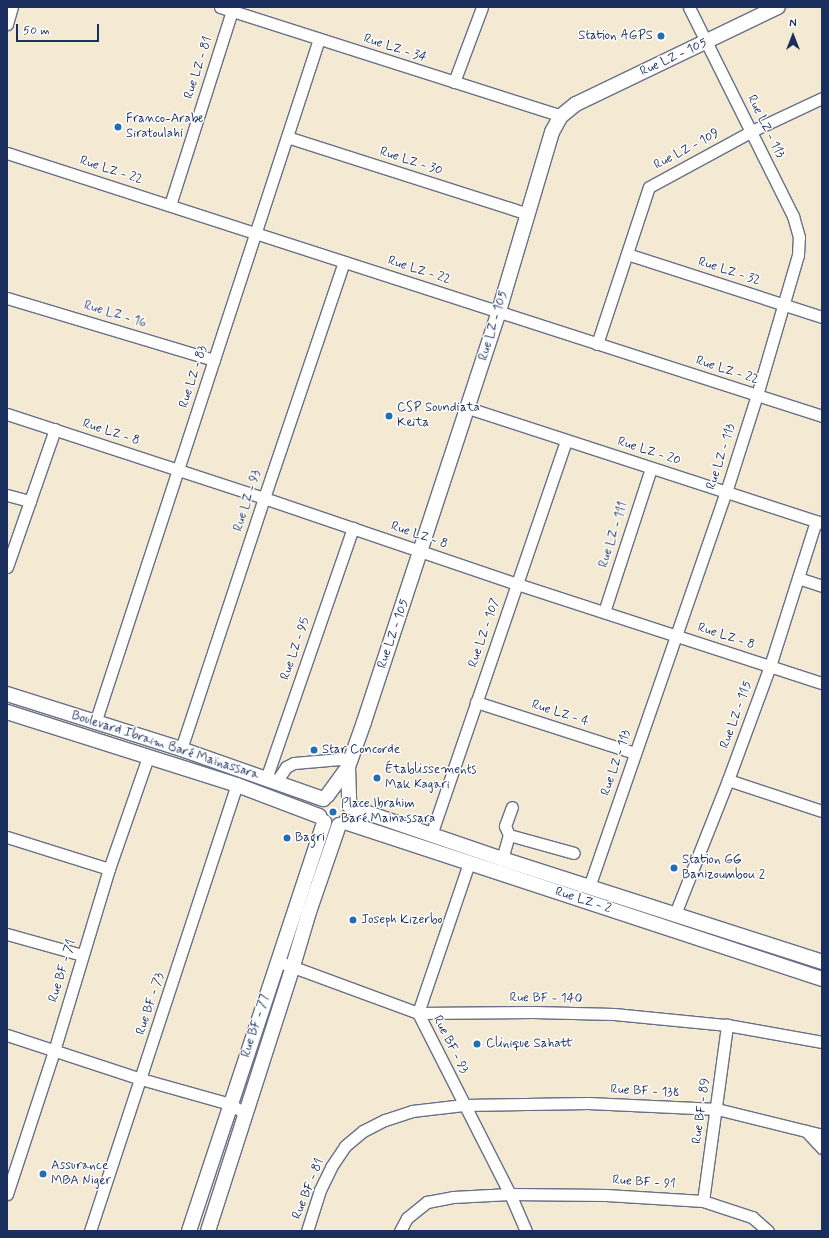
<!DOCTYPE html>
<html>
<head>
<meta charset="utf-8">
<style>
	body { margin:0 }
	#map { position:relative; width:829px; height:1238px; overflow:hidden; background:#f4e9d3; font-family:Mynerve,sans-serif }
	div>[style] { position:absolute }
	.roads { filter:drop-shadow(1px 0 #677087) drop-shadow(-1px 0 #677087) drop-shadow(0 1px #677087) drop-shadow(0 -1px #677087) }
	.minor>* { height:11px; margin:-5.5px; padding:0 5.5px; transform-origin:5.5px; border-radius:5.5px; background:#fff }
	.major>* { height:14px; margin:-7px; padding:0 7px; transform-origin:7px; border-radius:7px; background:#fff }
	.dots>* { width:11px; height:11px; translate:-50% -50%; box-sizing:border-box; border:2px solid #fff; border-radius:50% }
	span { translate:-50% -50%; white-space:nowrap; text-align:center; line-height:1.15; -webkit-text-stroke:3px #fff; paint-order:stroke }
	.poi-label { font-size:13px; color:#1b2f5e }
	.right { translate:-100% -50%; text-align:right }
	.left { translate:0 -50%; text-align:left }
	.street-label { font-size:13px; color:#1b2f5e }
	.frame { position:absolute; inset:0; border:8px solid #1b2f5e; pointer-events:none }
	.north { position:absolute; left:773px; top:16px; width:40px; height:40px; -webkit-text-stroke:3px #fff; paint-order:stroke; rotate:0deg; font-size:11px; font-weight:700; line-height:16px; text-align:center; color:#1b2f5e }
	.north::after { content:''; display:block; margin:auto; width:14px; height:18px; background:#1b2f5e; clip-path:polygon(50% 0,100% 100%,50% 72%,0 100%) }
	.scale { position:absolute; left:16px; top:24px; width:83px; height:18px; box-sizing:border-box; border:2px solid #1b2f5e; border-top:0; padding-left:5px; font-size:12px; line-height:14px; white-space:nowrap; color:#1b2f5e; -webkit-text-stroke:3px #fff; paint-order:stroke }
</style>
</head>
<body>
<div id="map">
	<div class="roads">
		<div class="minor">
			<div style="left:220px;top:7px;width:358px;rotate:17.7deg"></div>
			<div style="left:7px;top:24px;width:18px;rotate:-74deg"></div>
			<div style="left:454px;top:82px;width:80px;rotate:-69.5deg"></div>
			<div style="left:287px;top:137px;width:253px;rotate:17.7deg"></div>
			<div style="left:7px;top:153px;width:856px;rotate:17.88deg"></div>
			<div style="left:170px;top:205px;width:208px;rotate:-72.3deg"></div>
			<div style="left:627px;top:254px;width:205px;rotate:17.9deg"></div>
			<div style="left:7px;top:298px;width:216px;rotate:16.7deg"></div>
			<div style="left:597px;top:344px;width:165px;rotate:-71.7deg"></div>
			<div style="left:649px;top:187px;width:117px;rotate:-28.5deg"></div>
			<div style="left:752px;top:131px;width:77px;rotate:-25.2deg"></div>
			<div style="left:468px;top:408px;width:372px;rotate:18deg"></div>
			<div style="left:7px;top:414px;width:270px;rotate:18.1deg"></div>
			<div style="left:264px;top:498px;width:267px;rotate:18.8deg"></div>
			<div style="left:517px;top:584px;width:321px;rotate:18deg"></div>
			<div style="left:7px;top:495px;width:24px;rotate:15deg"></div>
			<div style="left:7px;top:567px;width:146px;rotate:-70.8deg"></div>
			<div style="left:798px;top:578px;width:25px;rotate:18deg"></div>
			<div style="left:604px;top:612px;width:151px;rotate:-71.9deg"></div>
			<div style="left:476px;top:702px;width:167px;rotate:17.8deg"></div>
			<div style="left:95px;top:723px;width:720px;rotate:-71.87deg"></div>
			<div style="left:181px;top:749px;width:264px;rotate:-71.7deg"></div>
			<div style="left:264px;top:498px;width:249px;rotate:-71.3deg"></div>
			<div style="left:266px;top:779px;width:266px;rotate:-70.9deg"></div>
			<div style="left:728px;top:780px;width:99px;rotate:18.3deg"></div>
			<div style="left:276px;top:782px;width:18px;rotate:-56deg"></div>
			<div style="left:286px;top:767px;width:9px;rotate:-27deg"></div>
			<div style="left:294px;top:763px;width:58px;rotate:-4.9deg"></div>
			<div style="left:431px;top:835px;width:417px;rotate:-71.1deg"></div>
			<div style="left:509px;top:835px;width:10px;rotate:-114deg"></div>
			<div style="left:505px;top:826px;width:20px;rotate:-70deg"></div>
			<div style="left:7px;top:837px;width:107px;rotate:17.4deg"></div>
			<div style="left:502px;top:859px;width:25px;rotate:-74deg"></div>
			<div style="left:509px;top:835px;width:67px;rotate:15.5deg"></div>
			<div style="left:469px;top:863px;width:158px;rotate:108.8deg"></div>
			<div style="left:418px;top:1013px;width:203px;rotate:63.1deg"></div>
			<div style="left:510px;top:1194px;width:40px;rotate:66.6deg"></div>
			<div style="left:589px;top:887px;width:418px;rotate:-70.9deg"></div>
			<div style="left:726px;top:492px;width:102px;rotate:-72.3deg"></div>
			<div style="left:757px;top:395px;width:146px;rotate:-73.7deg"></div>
			<div style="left:798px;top:255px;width:18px;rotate:-87deg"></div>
			<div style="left:799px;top:237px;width:22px;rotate:-106deg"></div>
			<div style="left:793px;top:216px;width:233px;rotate:-116.5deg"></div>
			<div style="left:675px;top:914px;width:144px;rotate:-68.4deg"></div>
			<div style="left:728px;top:780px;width:121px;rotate:-69.8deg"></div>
			<div style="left:770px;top:666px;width:152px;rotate:-72.4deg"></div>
			<div style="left:7px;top:934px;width:78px;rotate:15.6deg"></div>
			<div style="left:277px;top:961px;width:150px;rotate:20.2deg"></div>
			<div style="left:418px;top:1013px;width:115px;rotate:-0.5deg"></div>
			<div style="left:533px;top:1012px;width:81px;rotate:1.4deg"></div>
			<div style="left:614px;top:1014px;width:114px;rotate:5.6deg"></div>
			<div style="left:727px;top:1025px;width:97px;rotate:10.1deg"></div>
			<div style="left:7px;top:1035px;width:141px;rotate:18.2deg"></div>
			<div style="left:141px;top:1079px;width:92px;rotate:15.7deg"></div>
			<div style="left:230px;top:1104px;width:19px;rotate:32deg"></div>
			<div style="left:806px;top:1131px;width:23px;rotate:47deg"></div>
			<div style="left:7px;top:1194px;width:151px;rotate:-71.8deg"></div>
			<div style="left:54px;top:1051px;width:190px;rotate:-73.2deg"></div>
			<div style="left:109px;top:869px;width:119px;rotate:-70.8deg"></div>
			<div style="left:703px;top:1201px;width:178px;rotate:-82.2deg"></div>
			<div style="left:90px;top:1231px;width:470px;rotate:-71.8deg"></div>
			<div style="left:307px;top:1231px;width:43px;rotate:-72.4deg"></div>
			<div style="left:320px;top:1190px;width:25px;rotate:-64deg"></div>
			<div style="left:331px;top:1167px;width:25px;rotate:-56deg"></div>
			<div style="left:345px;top:1146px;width:23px;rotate:-40deg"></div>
			<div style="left:363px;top:1131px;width:25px;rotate:-27deg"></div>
			<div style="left:385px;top:1120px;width:28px;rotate:-18deg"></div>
			<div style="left:412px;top:1111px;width:52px;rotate:-6.6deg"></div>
			<div style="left:464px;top:1105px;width:124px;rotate:-0.9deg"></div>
			<div style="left:588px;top:1103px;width:129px;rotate:2.7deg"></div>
			<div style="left:717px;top:1109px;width:108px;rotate:13.9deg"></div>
			<div style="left:400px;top:1231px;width:15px;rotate:-62deg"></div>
			<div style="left:407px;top:1218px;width:26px;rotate:-39deg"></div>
			<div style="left:427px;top:1202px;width:26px;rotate:-11deg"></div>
			<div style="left:453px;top:1197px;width:57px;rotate:-3deg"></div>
			<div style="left:510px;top:1194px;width:96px;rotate:0.6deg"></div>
			<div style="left:606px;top:1195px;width:97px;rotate:3.5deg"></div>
			<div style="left:703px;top:1201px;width:52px;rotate:18.1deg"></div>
			<div style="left:752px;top:1217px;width:21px;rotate:41deg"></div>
		</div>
		<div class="major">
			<div style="left:7px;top:694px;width:182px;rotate:17.5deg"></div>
			<div style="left:181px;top:749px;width:151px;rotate:19.4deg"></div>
			<div style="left:7px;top:712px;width:241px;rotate:17.6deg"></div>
			<div style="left:237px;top:785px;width:88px;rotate:20.7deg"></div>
			<div style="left:348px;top:767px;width:36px;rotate:88deg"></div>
			<div style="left:327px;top:796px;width:36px;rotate:-54deg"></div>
			<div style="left:348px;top:767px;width:48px;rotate:-70.4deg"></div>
			<div style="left:364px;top:722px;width:433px;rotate:-71.8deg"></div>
			<div style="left:499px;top:311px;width:187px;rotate:-73.5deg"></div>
			<div style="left:552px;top:132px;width:18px;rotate:-61deg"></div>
			<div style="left:561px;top:116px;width:19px;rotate:-39deg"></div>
			<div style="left:576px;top:104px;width:224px;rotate:-25.7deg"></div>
			<div style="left:350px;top:807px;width:161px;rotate:18.9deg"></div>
			<div style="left:502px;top:859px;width:336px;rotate:17.8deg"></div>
			<div style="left:345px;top:822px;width:502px;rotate:18.22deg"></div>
			<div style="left:189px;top:1231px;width:431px;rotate:-71.7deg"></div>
			<div style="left:208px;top:1231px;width:278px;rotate:-72.2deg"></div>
			<div style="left:293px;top:966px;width:56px;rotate:-73.5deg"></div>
			<div style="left:309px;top:912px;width:92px;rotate:-71deg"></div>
		</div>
	</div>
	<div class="dots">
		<div style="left:661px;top:36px;background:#1f6fb2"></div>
		<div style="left:118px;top:127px;background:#1f6fb2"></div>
		<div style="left:389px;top:416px;background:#1f6fb2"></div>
		<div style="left:314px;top:750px;background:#1f6fb2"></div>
		<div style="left:377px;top:778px;background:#1f6fb2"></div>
		<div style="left:333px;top:812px;background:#1f6fb2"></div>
		<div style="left:287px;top:838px;background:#1f6fb2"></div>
		<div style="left:674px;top:868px;background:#1f6fb2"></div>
		<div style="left:353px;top:920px;background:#1f6fb2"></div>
		<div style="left:477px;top:1044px;background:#1f6fb2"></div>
		<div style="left:43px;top:1174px;background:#1f6fb2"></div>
	</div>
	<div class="poi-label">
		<span class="right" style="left:653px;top:36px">Station AGPS</span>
		<span class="left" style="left:126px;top:127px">Franco-Arabe<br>Siratoulahi</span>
		<span class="left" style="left:397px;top:416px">CSP Soundiata<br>Keita</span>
		<span class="left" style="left:322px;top:750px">Star Concorde</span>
		<span class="left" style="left:385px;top:778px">Établissements<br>Mak Kagari</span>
		<span class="left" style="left:341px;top:812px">Place Ibrahim<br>Baré Mainassara</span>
		<span class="left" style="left:295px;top:838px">Bagri</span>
		<span class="left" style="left:682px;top:868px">Station GG<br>Banizoumbou 2</span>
		<span class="left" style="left:361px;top:920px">Joseph Kizerbo</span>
		<span class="left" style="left:486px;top:1044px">Clinique Sahatt</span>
		<span class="left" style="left:51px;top:1174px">Assurance<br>MBA Niger</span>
	</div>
	<div class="street-label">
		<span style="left:395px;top:49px;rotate:18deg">Rue LZ - 34</span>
		<span style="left:674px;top:58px;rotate:-25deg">Rue LZ - 105</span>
		<span style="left:199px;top:68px;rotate:-72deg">Rue LZ - 81</span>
		<span style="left:765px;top:127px;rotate:64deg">Rue LZ - 113</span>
		<span style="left:687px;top:150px;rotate:-28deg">Rue LZ - 109</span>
		<span style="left:411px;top:162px;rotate:18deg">Rue LZ - 30</span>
		<span style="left:111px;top:171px;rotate:18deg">Rue LZ - 22</span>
		<span style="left:419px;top:271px;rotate:18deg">Rue LZ - 22</span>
		<span style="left:729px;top:272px;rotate:18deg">Rue LZ - 32</span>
		<span style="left:115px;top:315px;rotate:17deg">Rue LZ - 16</span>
		<span style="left:494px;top:326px;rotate:-73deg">Rue LZ - 105</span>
		<span style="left:727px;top:371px;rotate:18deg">Rue LZ - 22</span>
		<span style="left:194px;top:377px;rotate:-72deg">Rue LZ - 83</span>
		<span style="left:111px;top:433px;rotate:18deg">Rue LZ - 8</span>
		<span style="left:649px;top:452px;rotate:18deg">Rue LZ - 20</span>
		<span style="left:722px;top:457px;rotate:-72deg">Rue LZ - 113</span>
		<span style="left:248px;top:501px;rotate:-72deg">Rue LZ - 93</span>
		<span style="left:614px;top:535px;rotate:-72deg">Rue LZ - 111</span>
		<span style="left:419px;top:536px;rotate:19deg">Rue LZ - 8</span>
		<span style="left:485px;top:633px;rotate:-71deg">Rue LZ - 107</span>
		<span style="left:394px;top:634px;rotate:-71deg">Rue LZ - 105</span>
		<span style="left:726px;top:637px;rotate:18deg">Rue LZ - 8</span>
		<span style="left:296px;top:649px;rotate:-71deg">Rue LZ - 95</span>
		<span style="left:560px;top:714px;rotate:18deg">Rue LZ - 4</span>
		<span style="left:737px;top:715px;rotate:-70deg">Rue LZ - 115</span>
		<span style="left:165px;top:746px;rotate:18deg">Boulevard Ibraim Baré Maïnassara</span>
		<span style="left:617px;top:763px;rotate:-71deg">Rue LZ - 113</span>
		<span style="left:583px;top:901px;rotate:18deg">Rue LZ - 2</span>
		<span style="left:63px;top:971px;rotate:-73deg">Rue BF - 71</span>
		<span style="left:546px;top:999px;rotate:1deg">Rue BF - 140</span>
		<span style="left:151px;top:1004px;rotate:-72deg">Rue BF - 73</span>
		<span style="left:256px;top:1026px;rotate:-72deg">Rue BF - 77</span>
		<span style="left:450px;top:1045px;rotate:63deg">Rue BF - 93</span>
		<span style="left:645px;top:1092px;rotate:3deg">Rue BF - 138</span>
		<span style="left:702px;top:1111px;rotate:-82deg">Rue BF - 89</span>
		<span style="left:644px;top:1183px;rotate:4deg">Rue BF - 91</span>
		<span style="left:309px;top:1189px;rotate:-68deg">Rue BF - 81</span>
	</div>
	<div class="frame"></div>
	<div class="north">N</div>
	<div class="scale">50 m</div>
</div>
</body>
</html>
